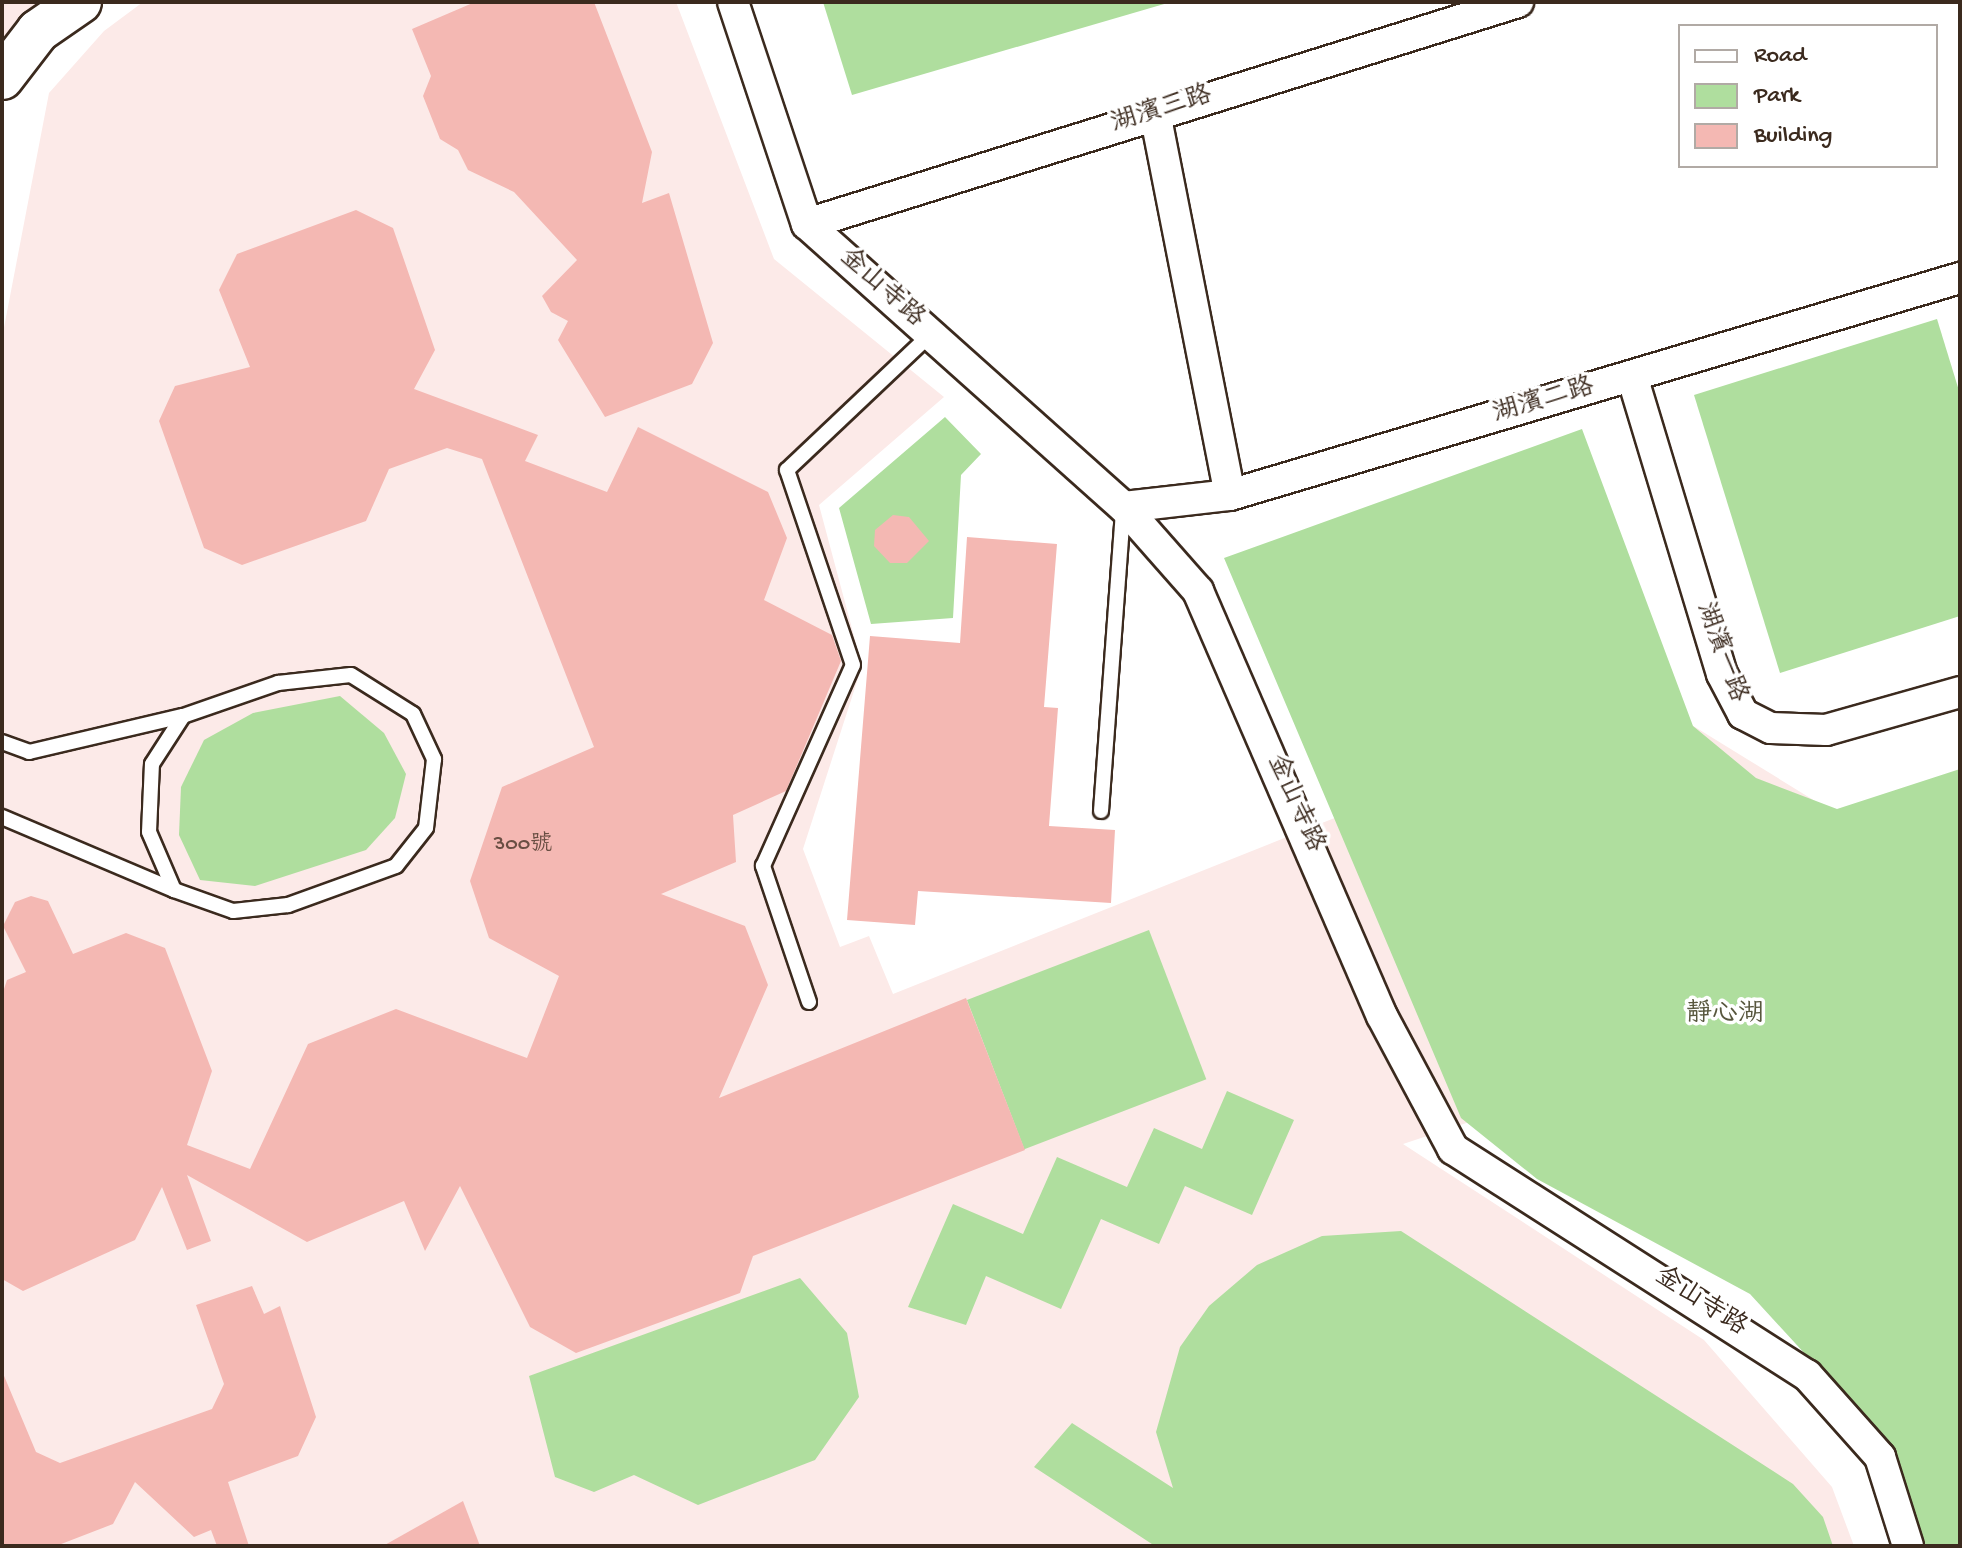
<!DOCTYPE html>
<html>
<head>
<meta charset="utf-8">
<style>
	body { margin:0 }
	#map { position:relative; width:1962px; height:1548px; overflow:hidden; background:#fff; font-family:"Gochi Hand","LXGW WenKai TC",sans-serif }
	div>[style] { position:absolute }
	.built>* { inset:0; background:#fceae8 }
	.green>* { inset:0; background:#afde9e; transform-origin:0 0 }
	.building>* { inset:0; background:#f4b8b3 }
	.roads { filter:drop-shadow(2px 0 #3b2a1e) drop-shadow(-2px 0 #3b2a1e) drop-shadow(0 2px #3b2a1e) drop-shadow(0 -2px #3b2a1e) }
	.lane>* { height:14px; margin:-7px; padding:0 7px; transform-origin:7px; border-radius:7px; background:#fff }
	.street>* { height:30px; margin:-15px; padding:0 15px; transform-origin:15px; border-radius:15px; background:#fff }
	.secondary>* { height:42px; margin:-21px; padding:0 21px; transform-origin:21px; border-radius:21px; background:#fff }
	span { translate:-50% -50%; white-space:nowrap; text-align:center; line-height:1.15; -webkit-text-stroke:7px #fff; paint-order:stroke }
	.number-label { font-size:22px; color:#694e43 }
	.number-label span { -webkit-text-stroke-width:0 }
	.street-label { font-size:26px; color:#3b2a1e }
	.park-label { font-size:26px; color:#58573e }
	.frame { position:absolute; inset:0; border:4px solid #3b2a1e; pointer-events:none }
	.legend { position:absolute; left:1678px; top:24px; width:260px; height:144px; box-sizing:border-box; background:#fff; border:2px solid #b1aaa5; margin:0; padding:10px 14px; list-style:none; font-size:24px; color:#3b2a1e }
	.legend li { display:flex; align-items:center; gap:16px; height:40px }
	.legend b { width:40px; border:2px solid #b1aaa5 }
</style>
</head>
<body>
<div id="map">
	<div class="built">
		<div style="clip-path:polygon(2px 2px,84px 2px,2px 42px)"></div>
		<div style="clip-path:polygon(143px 2px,676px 2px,774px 259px,944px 397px,819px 505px,862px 666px,803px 849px,840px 947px,869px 936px,893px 994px,1643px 695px,1846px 820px,1892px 982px,1403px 1144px,1704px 1340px,1832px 1487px,1854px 1546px,2px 1546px,2px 338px,49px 93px,104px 31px)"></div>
	</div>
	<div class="green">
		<div style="clip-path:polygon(823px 2px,1171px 2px,852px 95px)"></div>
		<div style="clip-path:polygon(1937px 319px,1960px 394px,1960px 616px,1780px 673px,1694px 395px)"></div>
		<div style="clip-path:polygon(945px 417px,981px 454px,961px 475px,953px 618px,871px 624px,839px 508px)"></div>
		<div style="clip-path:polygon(1582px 429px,1693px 726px,1756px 778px,1837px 809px,1960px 769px,1960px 1546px,1913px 1546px,1874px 1429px,1750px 1294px,1537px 1179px,1461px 1118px,1224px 558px)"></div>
		<div style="clip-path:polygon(340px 696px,384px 733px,406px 774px,395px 818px,366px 850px,255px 886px,200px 880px,179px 835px,181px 787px,204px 740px,253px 713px)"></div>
		<div style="left:1149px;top:930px;width:160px;height:195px;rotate:69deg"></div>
		<div style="clip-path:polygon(1227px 1091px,1294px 1120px,1252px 1215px,1185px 1186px,1159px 1244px,1101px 1219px,1061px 1309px,986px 1276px,966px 1325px,908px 1307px,953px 1204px,1023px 1234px,1057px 1157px,1127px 1187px,1154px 1128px,1202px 1149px)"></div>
		<div style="clip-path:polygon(1401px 1231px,1793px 1484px,1823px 1517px,1833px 1546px,1155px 1546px,1034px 1467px,1072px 1423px,1173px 1488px,1156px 1432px,1180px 1347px,1209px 1306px,1257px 1265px,1322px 1236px)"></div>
		<div style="clip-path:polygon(800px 1278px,847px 1333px,859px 1397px,815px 1460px,698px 1505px,634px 1475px,594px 1492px,555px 1477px,529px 1376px)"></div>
	</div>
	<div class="building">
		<div style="clip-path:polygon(475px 2px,594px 2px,652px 152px,642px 203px,669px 193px,713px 343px,692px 384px,605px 417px,558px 340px,568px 321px,551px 312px,542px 296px,577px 260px,514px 192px,468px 170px,458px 150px,440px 139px,423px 96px,431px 76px,412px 29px)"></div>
		<div style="clip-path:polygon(356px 210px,393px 228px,435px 350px,414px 389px,538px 435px,525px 461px,607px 492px,638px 427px,768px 492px,787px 538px,764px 600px,832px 635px,841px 661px,786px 791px,733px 815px,736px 862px,661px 894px,745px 926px,768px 985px,719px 1098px,966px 998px,1025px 1150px,753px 1256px,740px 1293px,576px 1353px,530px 1327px,460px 1186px,425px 1251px,404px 1201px,307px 1242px,187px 1175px,211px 1241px,187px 1250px,162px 1187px,135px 1240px,23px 1291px,2px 1279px,2px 995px,7px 980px,26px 972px,3px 926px,15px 902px,31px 896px,48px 901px,73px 954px,126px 933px,165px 948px,212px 1071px,187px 1145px,250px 1169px,308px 1044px,396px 1009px,527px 1058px,559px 976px,489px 938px,470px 881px,502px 787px,594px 747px,482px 459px,447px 448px,389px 469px,366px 521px,242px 565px,204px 548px,159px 421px,175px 386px,250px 367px,219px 290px,237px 254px)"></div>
		<div style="clip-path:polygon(893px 515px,909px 517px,929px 541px,907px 563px,890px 563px,874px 546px,875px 530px)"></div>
		<div style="clip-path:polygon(967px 537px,1057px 544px,1044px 707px,1058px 708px,1049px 826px,1115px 830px,1111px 903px,918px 891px,915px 925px,847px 920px,870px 636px,960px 643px)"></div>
		<div style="clip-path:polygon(252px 1286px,264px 1314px,280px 1306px,316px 1417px,298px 1456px,228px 1482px,249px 1546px,217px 1546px,211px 1530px,194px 1537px,135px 1482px,113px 1524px,56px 1546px,2px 1546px,2px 1371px,36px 1452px,60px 1463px,212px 1409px,224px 1384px,196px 1305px)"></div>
		<div style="clip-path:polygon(463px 1501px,480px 1546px,383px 1546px)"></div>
	</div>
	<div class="roads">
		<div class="lane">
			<div style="left:351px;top:675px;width:73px;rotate:32.2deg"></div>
			<div style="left:413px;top:714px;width:50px;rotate:65deg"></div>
			<div style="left:434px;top:759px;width:69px;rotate:96.6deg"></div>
			<div style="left:426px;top:828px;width:48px;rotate:128.3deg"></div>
			<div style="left:396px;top:866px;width:115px;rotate:160.1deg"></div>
			<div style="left:288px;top:905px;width:55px;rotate:173.8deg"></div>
			<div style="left:233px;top:911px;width:63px;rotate:-160.4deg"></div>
			<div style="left:174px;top:890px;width:63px;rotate:-113.3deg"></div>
			<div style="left:149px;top:832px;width:68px;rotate:-87.5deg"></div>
			<div style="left:152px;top:764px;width:57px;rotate:-57.1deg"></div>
			<div style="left:183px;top:716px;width:101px;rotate:-19.2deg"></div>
			<div style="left:278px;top:683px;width:73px;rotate:-6.3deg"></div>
			<div style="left:2px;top:742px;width:29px;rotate:20deg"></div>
			<div style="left:29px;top:752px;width:158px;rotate:-13.2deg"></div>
			<div style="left:1101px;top:811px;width:300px;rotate:-85.8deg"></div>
			<div style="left:2px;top:817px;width:187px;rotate:23deg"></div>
			<div style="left:809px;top:1002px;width:144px;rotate:-108.7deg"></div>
			<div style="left:763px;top:866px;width:220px;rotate:-65.9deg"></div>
			<div style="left:853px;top:665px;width:206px;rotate:-108.7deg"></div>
			<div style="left:787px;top:470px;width:198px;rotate:-43.4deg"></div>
		</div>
		<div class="street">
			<div style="left:733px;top:2px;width:234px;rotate:71.6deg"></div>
			<div style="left:807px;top:224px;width:425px;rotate:41.8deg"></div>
			<div style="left:1124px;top:507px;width:112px;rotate:48.6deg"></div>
			<div style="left:1198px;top:591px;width:463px;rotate:66.6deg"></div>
			<div style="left:1382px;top:1016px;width:151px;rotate:61.9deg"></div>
			<div style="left:1453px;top:1149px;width:420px;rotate:32.6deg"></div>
			<div style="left:1807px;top:1375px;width:110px;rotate:48.3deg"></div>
			<div style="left:1880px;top:1457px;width:93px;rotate:72.5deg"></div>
			<div style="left:1155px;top:113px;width:389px;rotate:78.9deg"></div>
			<div style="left:807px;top:224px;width:745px;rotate:-17.34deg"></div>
			<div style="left:1632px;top:376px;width:311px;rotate:73.2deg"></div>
			<div style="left:1722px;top:674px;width:45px;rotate:62.3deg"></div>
			<div style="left:1743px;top:714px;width:31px;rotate:27deg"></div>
			<div style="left:1771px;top:728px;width:55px;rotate:2.1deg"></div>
			<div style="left:1826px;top:730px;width:139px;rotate:-15.8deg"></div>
			<div style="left:1124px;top:507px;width:107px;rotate:-6.5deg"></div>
			<div style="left:1230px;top:495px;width:762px;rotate:-16.56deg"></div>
		</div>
		<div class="secondary">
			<div style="left:2px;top:78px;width:59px;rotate:-52.5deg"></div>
			<div style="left:38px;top:31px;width:51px;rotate:-34.6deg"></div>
		</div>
	</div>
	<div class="number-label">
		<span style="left:523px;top:846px">300號</span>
	</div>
	<div class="street-label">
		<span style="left:1162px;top:111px;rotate:-17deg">湖濱三路</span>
		<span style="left:881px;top:289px;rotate:42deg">金山寺路</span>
		<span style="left:1544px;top:402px;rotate:-16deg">湖濱二路</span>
		<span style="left:1720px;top:653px;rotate:70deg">湖濱一路</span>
		<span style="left:1294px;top:804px;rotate:66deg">金山寺路</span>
		<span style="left:1700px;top:1303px;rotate:33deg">金山寺路</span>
	</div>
	<div class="park-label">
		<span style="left:1725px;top:1016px">靜心湖</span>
	</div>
	<div class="frame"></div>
	<ul class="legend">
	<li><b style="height:10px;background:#fff"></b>Road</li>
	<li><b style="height:22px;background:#afde9e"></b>Park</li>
	<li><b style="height:22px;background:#f4b8b3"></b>Building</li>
	</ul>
</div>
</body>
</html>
